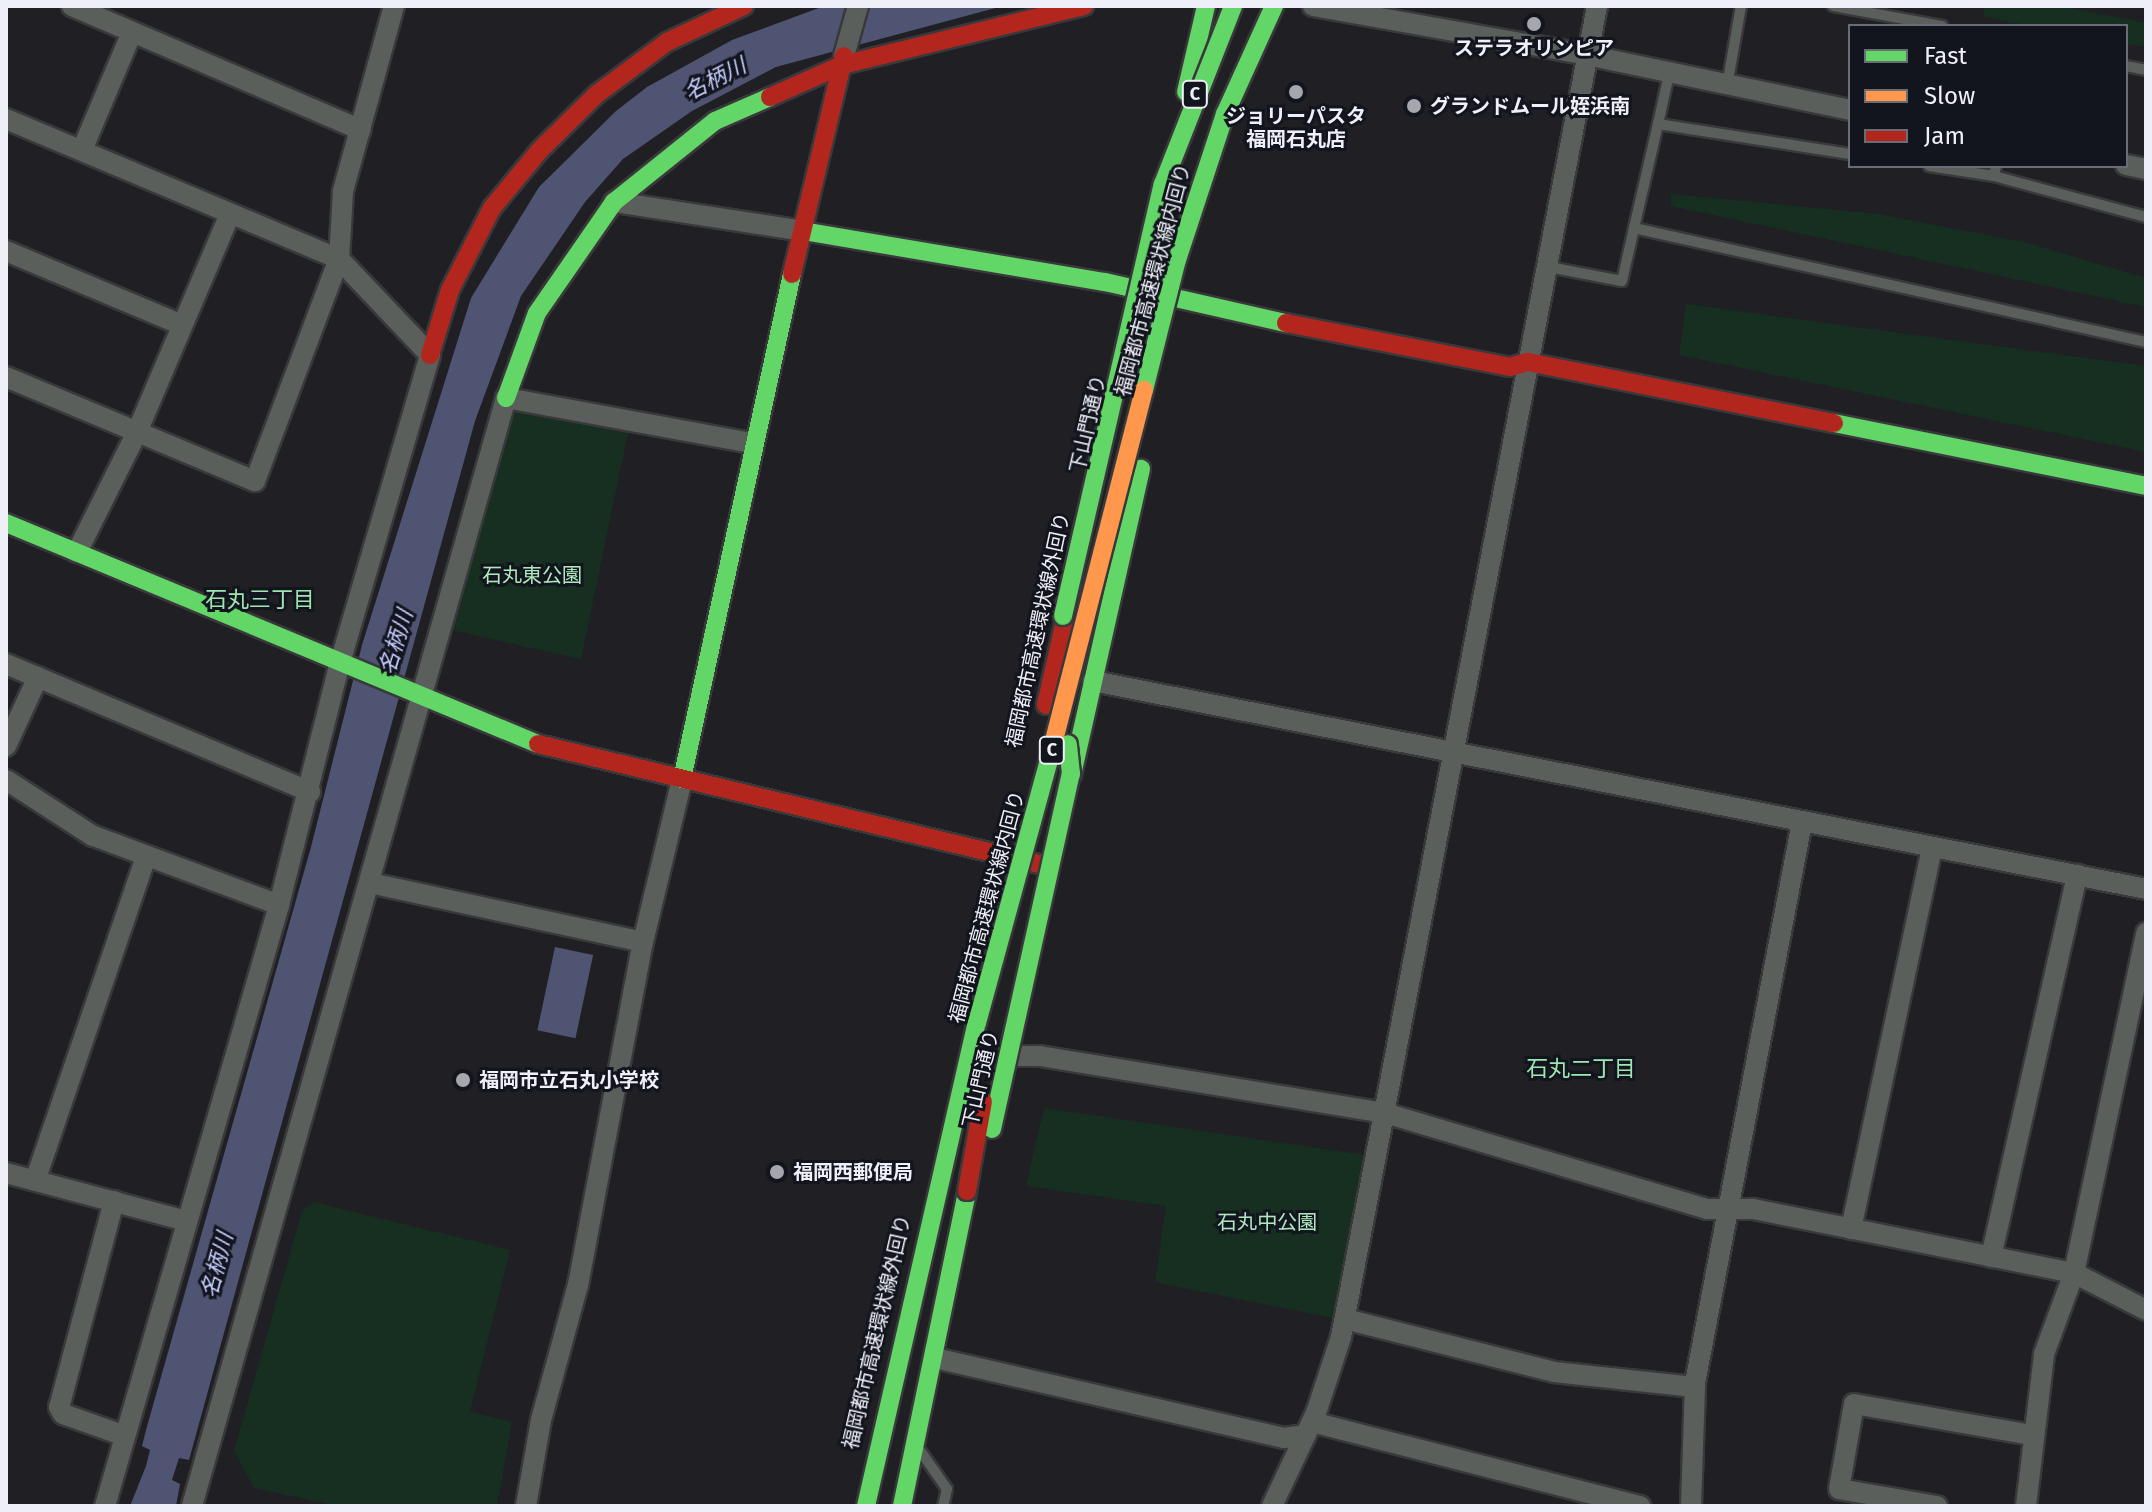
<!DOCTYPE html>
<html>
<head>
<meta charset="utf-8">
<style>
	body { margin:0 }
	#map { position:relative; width:2152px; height:1512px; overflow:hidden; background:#1f1f24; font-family:"Fira Sans","Noto Sans JP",sans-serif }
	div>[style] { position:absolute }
	.green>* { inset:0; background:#172f20 }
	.water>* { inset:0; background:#4e5472; transform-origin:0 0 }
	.roads { filter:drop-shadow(2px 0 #39393c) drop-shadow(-2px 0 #39393c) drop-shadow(0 2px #39393c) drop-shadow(0 -2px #39393c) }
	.lane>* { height:10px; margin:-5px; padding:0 5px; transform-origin:5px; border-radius:5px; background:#5a5f5c }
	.street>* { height:20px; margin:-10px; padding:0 10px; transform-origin:10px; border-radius:10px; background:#5a5f5c }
	.fast>* { height:18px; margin:-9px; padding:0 9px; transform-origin:9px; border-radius:9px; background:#63d668 }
	.jam>* { height:18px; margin:-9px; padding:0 9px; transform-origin:9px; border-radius:9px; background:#b3261e }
	.bridges { filter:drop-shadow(2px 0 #39393c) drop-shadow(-2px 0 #39393c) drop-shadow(0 2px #39393c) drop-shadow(0 -2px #39393c) }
	.fast-bridge>* { height:18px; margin:-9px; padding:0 9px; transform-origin:9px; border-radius:9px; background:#63d668 }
	.slow-bridge>* { height:18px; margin:-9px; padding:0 9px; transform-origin:9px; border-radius:9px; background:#ff974d }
	.jam-bridge>* { height:18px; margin:-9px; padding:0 9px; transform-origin:9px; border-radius:9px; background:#b3261e }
	.dots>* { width:22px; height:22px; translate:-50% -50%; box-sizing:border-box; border:4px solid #13151e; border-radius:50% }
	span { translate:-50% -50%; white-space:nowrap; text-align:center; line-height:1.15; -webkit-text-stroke:6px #13151e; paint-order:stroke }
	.shield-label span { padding:2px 6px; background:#13151e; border:2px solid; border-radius:6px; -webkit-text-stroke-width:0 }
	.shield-label { font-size:18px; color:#eff0f7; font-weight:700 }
	.poi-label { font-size:20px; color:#eff0f7; font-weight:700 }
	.left { translate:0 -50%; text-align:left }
	.street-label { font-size:20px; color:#eff0f7 }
	.park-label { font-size:20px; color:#aee9be }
	.water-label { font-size:22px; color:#c5ceff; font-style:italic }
	.neighbourhood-label { font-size:22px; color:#9fe5b2 }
	.frame { position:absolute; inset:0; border:8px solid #eff0f7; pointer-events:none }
	.legend { position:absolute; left:1848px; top:24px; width:280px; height:144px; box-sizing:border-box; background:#13151e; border:2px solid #6b6d75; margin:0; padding:10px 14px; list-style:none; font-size:24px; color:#eff0f7 }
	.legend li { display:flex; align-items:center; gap:16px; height:40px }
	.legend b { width:40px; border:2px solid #6b6d75 }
</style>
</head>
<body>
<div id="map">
	<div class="green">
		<div style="clip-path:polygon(1984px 6px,2060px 6px,2146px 23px,2146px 47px,2126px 44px,2126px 26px,2032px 26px,1984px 17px)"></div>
		<div style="clip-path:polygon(1671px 194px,1879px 214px,2028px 243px,2146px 278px,2146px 307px,1671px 206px)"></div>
		<div style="clip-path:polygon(1686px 304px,2146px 366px,2146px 452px,1679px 355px)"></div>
		<div style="clip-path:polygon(513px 409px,628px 433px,581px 659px,447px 629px)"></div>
		<div style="clip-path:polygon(1044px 1108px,1366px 1155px,1333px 1318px,1155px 1282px,1166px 1206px,1026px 1186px)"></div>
		<div style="clip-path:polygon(314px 1202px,510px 1250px,470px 1412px,512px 1422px,497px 1506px,338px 1506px,254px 1488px,234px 1451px,302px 1211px)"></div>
	</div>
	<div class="water">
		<div style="clip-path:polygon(824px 6px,1003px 6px,776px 67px,692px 111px,623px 159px,585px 202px,521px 296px,475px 421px,189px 1460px,179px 1458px,172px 1480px,180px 1484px,176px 1506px,130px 1506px,146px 1466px,150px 1450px,142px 1446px,146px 1430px,311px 847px,362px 645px,471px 298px,539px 187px,616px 111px,647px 87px,732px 40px)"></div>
		<div style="left:555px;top:947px;width:39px;height:85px;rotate:12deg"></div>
	</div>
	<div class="roads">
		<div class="lane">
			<div style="left:1833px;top:6px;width:111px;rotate:10.4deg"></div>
			<div style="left:2126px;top:66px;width:20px;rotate:11deg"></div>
			<div style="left:1669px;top:74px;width:51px;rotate:102.4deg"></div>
			<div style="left:1658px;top:124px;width:194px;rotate:8.9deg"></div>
			<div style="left:1727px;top:86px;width:81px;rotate:-80.1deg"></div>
			<div style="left:1658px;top:124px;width:107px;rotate:103deg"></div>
			<div style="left:1634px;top:228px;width:525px;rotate:12.55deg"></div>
			<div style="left:1929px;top:166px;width:66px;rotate:8.7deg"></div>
			<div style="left:1996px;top:166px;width:10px;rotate:101deg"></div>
			<div style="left:1994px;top:176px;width:157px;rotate:15.1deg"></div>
			<div style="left:1549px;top:267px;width:74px;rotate:10.9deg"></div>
			<div style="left:1622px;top:281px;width:54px;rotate:-77.2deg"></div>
			<div style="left:921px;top:1452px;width:45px;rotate:54.9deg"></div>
			<div style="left:947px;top:1489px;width:17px;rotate:103deg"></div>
		</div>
		<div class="street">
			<div style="left:72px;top:6px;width:314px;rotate:23.2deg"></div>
			<div style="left:1313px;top:6px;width:278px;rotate:10.1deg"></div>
			<div style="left:1587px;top:55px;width:269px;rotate:11.8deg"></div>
			<div style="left:844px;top:56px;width:52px;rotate:-74.4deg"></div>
			<div style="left:6px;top:119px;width:361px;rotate:22.8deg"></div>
			<div style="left:339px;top:259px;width:132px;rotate:46.5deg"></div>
			<div style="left:430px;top:355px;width:320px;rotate:106.3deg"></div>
			<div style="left:340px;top:662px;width:251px;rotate:104.1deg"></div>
			<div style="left:279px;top:905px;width:198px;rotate:-159.6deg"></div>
			<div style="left:93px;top:836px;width:103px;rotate:-147.2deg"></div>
			<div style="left:82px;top:150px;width:128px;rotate:-67deg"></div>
			<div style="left:2126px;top:165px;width:20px;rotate:11deg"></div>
			<div style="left:614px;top:202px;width:191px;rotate:8.7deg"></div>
			<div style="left:6px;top:251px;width:189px;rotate:22.8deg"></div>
			<div style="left:6px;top:377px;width:270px;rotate:22.7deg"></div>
			<div style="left:255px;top:481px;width:237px;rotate:-69.3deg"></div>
			<div style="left:339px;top:259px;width:68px;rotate:-86.6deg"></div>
			<div style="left:343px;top:191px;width:192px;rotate:-74.6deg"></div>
			<div style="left:77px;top:552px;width:134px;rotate:-63.4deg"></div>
			<div style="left:137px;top:432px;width:237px;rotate:-66.9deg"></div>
			<div style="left:6px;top:664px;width:330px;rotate:22.8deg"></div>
			<div style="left:1093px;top:681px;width:1073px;rotate:11.17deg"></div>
			<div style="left:6px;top:746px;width:76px;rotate:-65.1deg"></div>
			<div style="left:370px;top:883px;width:279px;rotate:12.2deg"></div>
			<div style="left:1010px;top:1056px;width:30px"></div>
			<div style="left:1040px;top:1056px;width:350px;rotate:9.4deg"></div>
			<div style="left:1385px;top:1113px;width:336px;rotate:16.6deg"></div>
			<div style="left:1707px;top:1209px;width:46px"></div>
			<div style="left:1753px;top:1209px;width:327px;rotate:11.3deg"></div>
			<div style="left:2074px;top:1273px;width:81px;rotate:27.2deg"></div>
			<div style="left:6px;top:1173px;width:186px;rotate:14.9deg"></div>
			<div style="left:36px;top:1178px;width:340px;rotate:-71.1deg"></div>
			<div style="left:114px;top:1201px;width:213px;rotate:104.9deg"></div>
			<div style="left:59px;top:1407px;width:8px;rotate:60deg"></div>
			<div style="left:63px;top:1414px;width:66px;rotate:19.5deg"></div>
			<div style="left:1851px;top:1229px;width:390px;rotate:-78deg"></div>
			<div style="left:1991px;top:1257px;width:392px;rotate:-77.3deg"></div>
			<div style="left:1345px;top:1319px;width:216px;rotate:14.2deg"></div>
			<div style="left:1554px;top:1372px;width:141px;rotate:6.1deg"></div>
			<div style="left:939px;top:1359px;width:354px;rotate:12.9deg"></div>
			<div style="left:1284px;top:1438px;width:22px;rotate:-8deg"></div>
			<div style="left:1312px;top:1422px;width:339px;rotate:14.4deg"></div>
			<div style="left:105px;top:1506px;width:626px;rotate:-73.85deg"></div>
			<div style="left:192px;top:1506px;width:1152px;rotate:-74.18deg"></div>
			<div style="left:506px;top:398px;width:249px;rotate:10.4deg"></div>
			<div style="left:526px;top:1506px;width:87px;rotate:-80.1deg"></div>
			<div style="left:541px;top:1420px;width:140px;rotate:-74.7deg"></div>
			<div style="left:578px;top:1285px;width:349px;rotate:-79.3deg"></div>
			<div style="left:643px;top:942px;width:168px;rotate:-76.5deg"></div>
			<div style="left:1272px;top:1506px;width:103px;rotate:-64.7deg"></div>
			<div style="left:1316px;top:1413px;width:80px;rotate:-71.8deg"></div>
			<div style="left:1341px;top:1337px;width:1355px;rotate:-79.11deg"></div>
			<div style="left:1691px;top:1506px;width:123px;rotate:-88.1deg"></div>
			<div style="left:1695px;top:1383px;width:571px;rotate:-79.2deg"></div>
			<div style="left:1937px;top:1506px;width:99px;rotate:-170.2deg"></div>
			<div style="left:1839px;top:1489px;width:86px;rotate:-80deg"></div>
			<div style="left:1854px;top:1404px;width:181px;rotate:9.9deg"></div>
			<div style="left:2026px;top:1506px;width:153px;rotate:-83.2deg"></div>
			<div style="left:2044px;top:1354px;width:86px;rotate:-69.7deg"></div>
			<div style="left:2074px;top:1273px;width:348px;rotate:-78deg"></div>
		</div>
		<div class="fast">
			<div style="left:1186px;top:92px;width:88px;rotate:-76.9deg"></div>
			<div style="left:803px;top:231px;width:306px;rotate:9.6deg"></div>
			<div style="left:1105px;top:282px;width:186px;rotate:12.8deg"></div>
			<div style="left:506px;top:398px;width:90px;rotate:-70deg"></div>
			<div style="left:537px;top:313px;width:135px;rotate:-55.3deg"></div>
			<div style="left:614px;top:202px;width:129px;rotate:-38.7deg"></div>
			<div style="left:715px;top:121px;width:60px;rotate:-23.6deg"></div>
			<div style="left:1834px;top:423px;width:318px;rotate:11.4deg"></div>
			<div style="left:6px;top:523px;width:576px;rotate:22.56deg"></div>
			<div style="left:1072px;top:775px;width:314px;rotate:-77.3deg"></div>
			<div style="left:682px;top:779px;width:517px;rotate:-77.71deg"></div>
			<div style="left:902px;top:1506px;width:322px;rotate:-78.3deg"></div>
		</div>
		<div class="jam">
			<div style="left:770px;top:97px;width:79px;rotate:-24deg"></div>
			<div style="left:842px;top:65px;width:249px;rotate:-13.7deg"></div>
			<div style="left:792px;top:274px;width:224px;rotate:-76.6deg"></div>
			<div style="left:1286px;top:323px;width:228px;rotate:11.1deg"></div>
			<div style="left:1510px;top:367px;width:19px;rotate:-16deg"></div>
			<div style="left:1528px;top:362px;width:312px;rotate:11.3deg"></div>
			<div style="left:430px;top:355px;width:68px;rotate:-72.9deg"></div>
			<div style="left:450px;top:290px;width:92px;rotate:-62.9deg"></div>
			<div style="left:492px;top:208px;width:75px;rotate:-50.4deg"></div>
			<div style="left:540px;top:150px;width:80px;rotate:-44.5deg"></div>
			<div style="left:597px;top:94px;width:87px;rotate:-36.6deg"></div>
			<div style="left:667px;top:42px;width:85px;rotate:-25.1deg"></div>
			<div style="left:1046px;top:705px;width:118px;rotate:-77.3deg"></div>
			<div style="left:538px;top:744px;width:519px;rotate:13.47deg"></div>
		</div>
	</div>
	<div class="bridges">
		<div class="fast-bridge">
			<div style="left:1144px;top:390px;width:134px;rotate:-75.8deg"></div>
			<div style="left:1177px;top:260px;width:154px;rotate:-71.8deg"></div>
			<div style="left:1225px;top:114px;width:119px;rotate:-65.6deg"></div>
			<div style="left:1063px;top:616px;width:443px;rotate:-77deg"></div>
			<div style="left:1163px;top:184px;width:191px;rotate:-68.5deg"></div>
			<div style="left:992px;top:1129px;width:364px;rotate:-77.5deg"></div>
			<div style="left:1071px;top:774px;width:30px;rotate:-96deg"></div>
			<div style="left:866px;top:1506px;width:496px;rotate:-77.1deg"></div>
			<div style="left:977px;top:1023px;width:281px;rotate:-74.7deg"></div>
		</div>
		<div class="slow-bridge">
			<div style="left:1051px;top:752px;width:374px;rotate:-75.6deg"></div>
		</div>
		<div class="jam-bridge">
			<div style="left:967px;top:1191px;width:91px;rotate:-79.9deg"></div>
		</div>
	</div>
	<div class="dots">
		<div style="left:1534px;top:24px;background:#a6a7ad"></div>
		<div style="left:1296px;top:92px;background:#a6a7ad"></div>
		<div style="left:1414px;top:106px;background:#a6a7ad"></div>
		<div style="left:463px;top:1080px;background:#a6a7ad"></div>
		<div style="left:777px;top:1172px;background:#a6a7ad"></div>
	</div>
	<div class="shield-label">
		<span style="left:1195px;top:94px">C</span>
		<span style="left:1052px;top:750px">C</span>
	</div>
	<div class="poi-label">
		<span style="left:1534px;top:48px">ステラオリンピア</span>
		<span class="left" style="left:1430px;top:106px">グランドムール姪浜南</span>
		<span style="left:1296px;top:128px">ジョリーパスタ<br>福岡石丸店</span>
		<span class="left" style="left:479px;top:1080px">福岡市立石丸小学校</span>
		<span class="left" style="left:793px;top:1172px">福岡西郵便局</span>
	</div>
	<div class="street-label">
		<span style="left:1153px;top:280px;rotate:-75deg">福岡都市高速環状線内回り</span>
		<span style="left:1088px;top:424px;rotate:-77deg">下山門通り</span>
		<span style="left:1038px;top:630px;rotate:-78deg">福岡都市高速環状線外回り</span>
		<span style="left:987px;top:907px;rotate:-75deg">福岡都市高速環状線内回り</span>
		<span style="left:981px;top:1079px;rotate:-77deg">下山門通り</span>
		<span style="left:877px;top:1332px;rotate:-77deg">福岡都市高速環状線外回り</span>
	</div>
	<div class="park-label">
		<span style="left:532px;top:575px">石丸東公園</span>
		<span style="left:1267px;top:1222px">石丸中公園</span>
	</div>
	<div class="water-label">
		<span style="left:715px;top:79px;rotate:-27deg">名柄川</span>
		<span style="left:396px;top:642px;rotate:-73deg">名柄川</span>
		<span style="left:217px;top:1265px;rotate:-75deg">名柄川</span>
	</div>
	<div class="neighbourhood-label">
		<span style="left:260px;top:600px">石丸三丁目</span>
		<span style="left:1581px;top:1069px">石丸二丁目</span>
	</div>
	<div class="frame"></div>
	<ul class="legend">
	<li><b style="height:10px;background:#63d668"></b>Fast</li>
	<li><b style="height:10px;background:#ff974d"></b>Slow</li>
	<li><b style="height:10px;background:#b3261e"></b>Jam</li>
	</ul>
</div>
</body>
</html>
